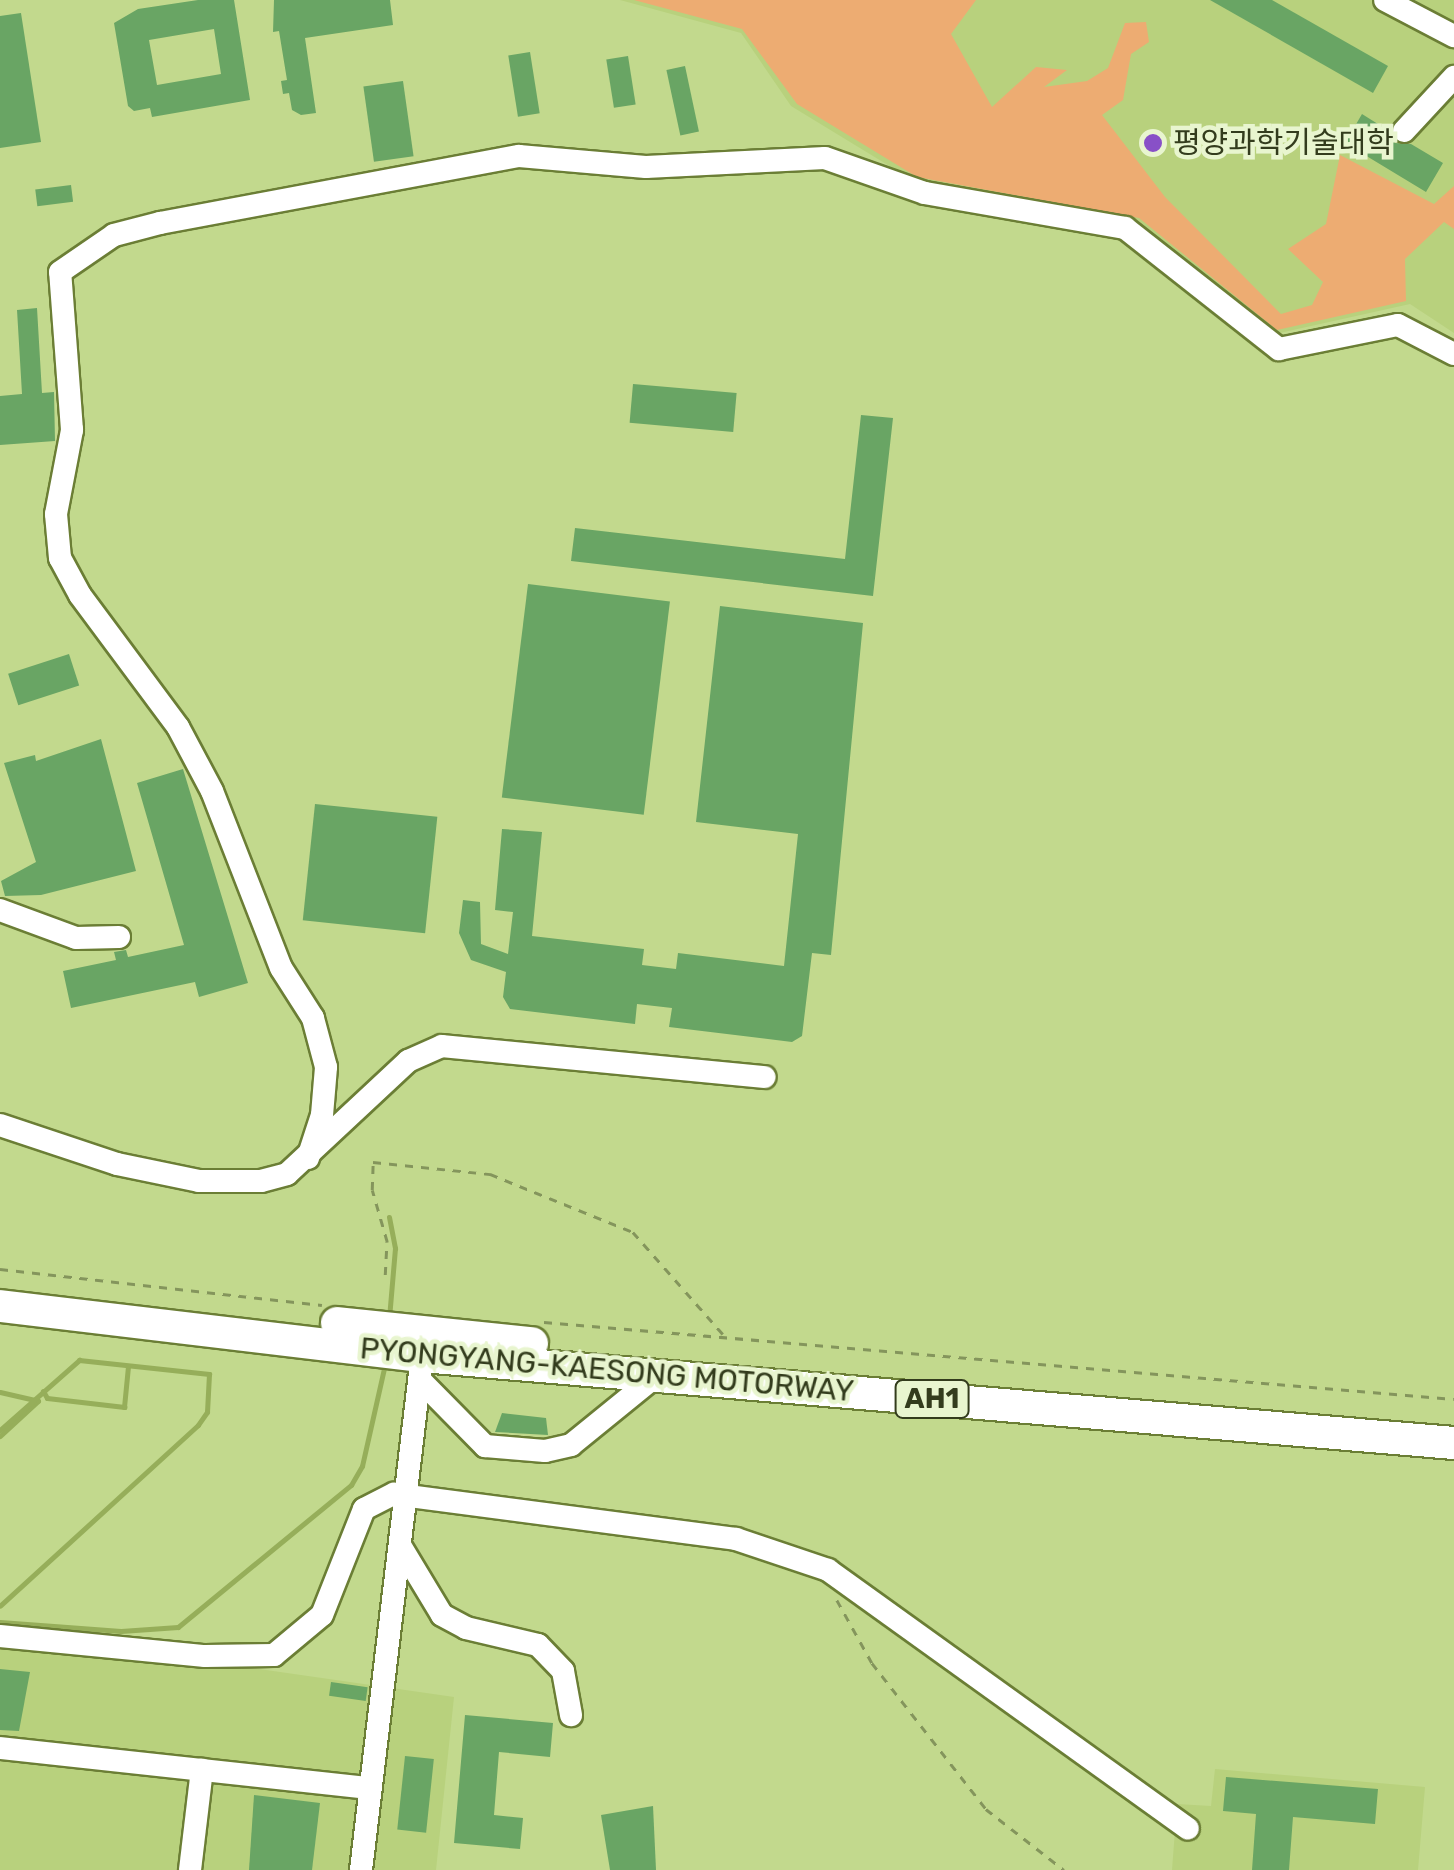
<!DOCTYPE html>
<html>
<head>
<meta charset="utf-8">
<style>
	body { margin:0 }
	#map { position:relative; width:1454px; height:1870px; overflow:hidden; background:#c2d98d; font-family:Rubik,"Noto Sans KR",sans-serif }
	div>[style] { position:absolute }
	.built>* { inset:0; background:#b8d17d }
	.green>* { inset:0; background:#edac72 }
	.stream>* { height:5px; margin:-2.5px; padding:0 2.5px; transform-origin:2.5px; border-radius:2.5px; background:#96ae5a }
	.building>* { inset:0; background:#69a564; transform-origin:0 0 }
	.path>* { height:2.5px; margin-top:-1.25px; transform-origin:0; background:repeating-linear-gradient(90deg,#84955c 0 8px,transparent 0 16px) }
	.roads { filter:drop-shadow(2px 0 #6b7e35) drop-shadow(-2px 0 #6b7e35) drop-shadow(0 2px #6b7e35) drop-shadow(0 -2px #6b7e35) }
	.minor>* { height:22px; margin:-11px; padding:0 11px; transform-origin:11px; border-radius:11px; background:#fff }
	.highway>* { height:32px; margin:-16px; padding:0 16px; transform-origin:16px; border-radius:16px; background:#fff }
	.dots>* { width:28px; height:28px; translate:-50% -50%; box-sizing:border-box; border:5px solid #e8f5cf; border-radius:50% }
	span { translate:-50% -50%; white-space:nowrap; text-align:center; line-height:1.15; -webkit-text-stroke:9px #e8f5cf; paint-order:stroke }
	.shield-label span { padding:2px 8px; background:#e8f5cf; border:2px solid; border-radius:8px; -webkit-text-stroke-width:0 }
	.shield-label { font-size:28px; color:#333c1d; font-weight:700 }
	.poi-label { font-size:30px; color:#333c1d }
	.left { translate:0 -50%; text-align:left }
	.street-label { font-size:30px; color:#333c1d }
</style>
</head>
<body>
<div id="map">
	<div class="built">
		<div style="clip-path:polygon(620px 0,1454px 0,1454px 333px,1410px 304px,1275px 334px,1136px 220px,914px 181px,791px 106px,741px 33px)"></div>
		<div style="clip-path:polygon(0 1632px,454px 1697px,436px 1870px,0 1870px)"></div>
		<div style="clip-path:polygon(1215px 1769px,1425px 1787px,1418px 1870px,1172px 1870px,1177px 1804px,1211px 1806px)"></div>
	</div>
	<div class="green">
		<div style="clip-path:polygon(634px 0,976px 0,951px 34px,992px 107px,1036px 67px,1067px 70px,1044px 87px,1087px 81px,1108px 68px,1125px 23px,1146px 22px,1149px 42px,1131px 54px,1123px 100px,1102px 115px,1165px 197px,1281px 314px,1312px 305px,1323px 282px,1288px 249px,1326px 224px,1340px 155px,1434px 204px,1454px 186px,1454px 229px,1444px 222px,1405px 259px,1406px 301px,1277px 330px,1139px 218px,917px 177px,797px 104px,742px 29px)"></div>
	</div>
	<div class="stream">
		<div style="left:389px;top:1217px;width:32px;rotate:79deg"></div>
		<div style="left:395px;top:1248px;width:70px;rotate:94.9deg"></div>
		<div style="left:43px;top:1391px;width:8px;rotate:60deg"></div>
		<div style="left:47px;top:1398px;width:78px;rotate:6.7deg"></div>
		<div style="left:124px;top:1407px;width:41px;rotate:-84.4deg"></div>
		<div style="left:0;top:1392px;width:39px;rotate:13deg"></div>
		<div style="left:38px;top:1401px;width:52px;rotate:137.4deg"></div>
		<div style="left:0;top:1430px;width:106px;rotate:-41.5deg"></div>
		<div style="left:79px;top:1360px;width:131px;rotate:6.1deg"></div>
		<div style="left:209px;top:1374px;width:38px;rotate:93deg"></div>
		<div style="left:207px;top:1412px;width:16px;rotate:125deg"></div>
		<div style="left:198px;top:1425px;width:268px;rotate:137.6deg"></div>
		<div style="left:0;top:1622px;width:121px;rotate:4.3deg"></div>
		<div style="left:121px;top:1631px;width:57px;rotate:-4deg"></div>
		<div style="left:178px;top:1627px;width:224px;rotate:-39.4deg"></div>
		<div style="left:351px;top:1485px;width:22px;rotate:-60deg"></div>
		<div style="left:362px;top:1466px;width:105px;rotate:-77.3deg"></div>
	</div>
	<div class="building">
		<div style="clip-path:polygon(evenodd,198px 0,234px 0,250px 100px,152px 117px,150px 108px,134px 111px,128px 106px,114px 23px,138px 9px,198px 0,214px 29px,221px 74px,157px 85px,149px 40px,214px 29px)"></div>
		<div style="clip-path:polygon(274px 0,390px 0,393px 25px,305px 38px,316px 113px,301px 115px,292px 110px,289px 93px,283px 94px,281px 81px,287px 80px,279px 31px,273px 32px)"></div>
		<div style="clip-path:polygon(1210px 0,1272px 0,1388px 66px,1373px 93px)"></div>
		<div style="clip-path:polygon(21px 13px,41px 142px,0 148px,0 16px)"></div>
		<div style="left:530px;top:52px;width:62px;height:22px;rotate:81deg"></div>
		<div style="left:628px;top:56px;width:49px;height:22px;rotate:81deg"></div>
		<div style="left:685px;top:66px;width:67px;height:19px;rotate:78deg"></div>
		<div style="left:403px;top:81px;width:76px;height:40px;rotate:82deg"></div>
		<div style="clip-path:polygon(1362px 114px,1389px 131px,1395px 143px,1411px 144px,1443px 163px,1426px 192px,1345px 143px)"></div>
		<div style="left:71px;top:185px;width:17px;height:36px;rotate:83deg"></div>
		<div style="clip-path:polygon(37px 308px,42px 393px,54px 392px,55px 441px,0 445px,0 396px,22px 394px,17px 310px)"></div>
		<div style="left:633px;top:384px;width:104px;height:39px;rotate:5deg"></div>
		<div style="clip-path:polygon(861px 415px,893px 418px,873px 596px,571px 561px,575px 528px,845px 559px)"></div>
		<div style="left:528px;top:584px;width:143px;height:215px;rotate:7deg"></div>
		<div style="clip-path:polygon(720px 606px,863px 623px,831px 955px,812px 953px,802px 1036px,792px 1042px,669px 1027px,672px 1008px,637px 1004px,635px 1024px,510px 1009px,503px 997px,506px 972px,471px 960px,459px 933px,463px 900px,480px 902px,481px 944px,508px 954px,513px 912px,495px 910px,502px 829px,542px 832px,532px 936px,644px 949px,642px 965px,676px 969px,678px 953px,784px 966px,798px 834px,696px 822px)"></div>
		<div style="left:69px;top:654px;width:33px;height:64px;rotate:72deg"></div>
		<div style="clip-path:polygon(101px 739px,136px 871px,41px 895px,5px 896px,1px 881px,36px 862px,4px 763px,35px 755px,36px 761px)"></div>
		<div style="clip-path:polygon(183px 769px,248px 983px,199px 997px,195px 982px,71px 1008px,63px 971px,116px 960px,114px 952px,126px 950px,128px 957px,184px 945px,137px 783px)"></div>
		<div style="left:315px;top:804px;width:123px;height:117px;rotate:6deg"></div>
		<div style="clip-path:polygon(502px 1413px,546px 1418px,548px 1435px,495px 1432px)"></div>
		<div style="clip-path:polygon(0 1669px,30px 1672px,19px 1731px,0 1730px)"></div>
		<div style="left:331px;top:1682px;width:37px;height:14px;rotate:8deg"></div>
		<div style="clip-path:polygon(465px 1715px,553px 1723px,550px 1757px,499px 1752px,494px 1815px,523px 1818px,520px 1849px,454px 1843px)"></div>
		<div style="left:405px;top:1756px;width:29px;height:74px;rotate:6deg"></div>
		<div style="clip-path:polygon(1226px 1777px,1378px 1789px,1375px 1824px,1293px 1817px,1289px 1870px,1252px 1870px,1256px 1814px,1223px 1811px)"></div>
		<div style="clip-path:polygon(254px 1795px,320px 1803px,312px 1870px,249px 1870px)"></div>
		<div style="clip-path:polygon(653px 1806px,656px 1870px,610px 1870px,601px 1815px)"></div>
	</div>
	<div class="path">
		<div style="left:0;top:1269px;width:324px;rotate:6.4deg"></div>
		<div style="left:385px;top:1275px;width:33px;rotate:-87deg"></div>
		<div style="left:387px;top:1242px;width:54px;rotate:-106.1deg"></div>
		<div style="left:372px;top:1190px;width:28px;rotate:-88deg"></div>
		<div style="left:373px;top:1162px;width:118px;rotate:5.9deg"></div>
		<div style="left:490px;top:1174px;width:154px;rotate:22.1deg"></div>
		<div style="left:633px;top:1232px;width:136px;rotate:48.6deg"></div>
		<div style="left:544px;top:1322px;width:913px;rotate:4.84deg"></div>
		<div style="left:837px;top:1600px;width:72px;rotate:60.9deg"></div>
		<div style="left:872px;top:1663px;width:185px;rotate:52deg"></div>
		<div style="left:986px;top:1809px;width:99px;rotate:38deg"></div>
	</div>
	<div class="roads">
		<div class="minor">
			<div style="left:1385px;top:0;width:78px;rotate:27.6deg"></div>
			<div style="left:1404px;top:131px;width:74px;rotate:-47.2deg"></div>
			<div style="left:0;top:910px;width:81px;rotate:20.2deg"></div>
			<div style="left:76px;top:938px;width:43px;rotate:-1.3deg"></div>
			<div style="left:0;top:1125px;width:123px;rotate:18.4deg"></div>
			<div style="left:117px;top:1164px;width:84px;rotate:11.7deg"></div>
			<div style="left:199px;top:1181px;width:62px"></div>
			<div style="left:261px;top:1181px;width:27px;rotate:-15deg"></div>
			<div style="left:287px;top:1174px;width:166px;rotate:-43deg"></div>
			<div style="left:408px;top:1061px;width:37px;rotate:-24deg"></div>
			<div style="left:442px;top:1046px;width:324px;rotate:5.5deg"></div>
			<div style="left:308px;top:1158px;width:45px;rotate:-72deg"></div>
			<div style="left:322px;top:1115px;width:48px;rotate:-85.2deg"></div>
			<div style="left:326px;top:1067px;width:51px;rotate:-104.9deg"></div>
			<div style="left:313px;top:1018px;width:59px;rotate:-122.6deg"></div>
			<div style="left:281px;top:968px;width:190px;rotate:-111.3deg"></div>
			<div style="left:212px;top:791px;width:72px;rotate:-118deg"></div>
			<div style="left:178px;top:727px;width:164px;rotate:-126.6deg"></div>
			<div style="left:80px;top:595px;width:42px;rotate:-118.4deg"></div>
			<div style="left:60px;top:558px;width:44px;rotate:-95.2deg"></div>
			<div style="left:56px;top:514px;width:86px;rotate:-79.2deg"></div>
			<div style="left:72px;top:430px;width:158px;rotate:-94.3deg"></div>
			<div style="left:60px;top:272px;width:65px;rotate:-34.4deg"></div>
			<div style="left:114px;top:235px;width:48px;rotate:-14.6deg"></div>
			<div style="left:160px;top:223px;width:365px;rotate:-10.6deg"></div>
			<div style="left:519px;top:156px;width:127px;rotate:5deg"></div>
			<div style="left:646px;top:167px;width:179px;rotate:-2.9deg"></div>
			<div style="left:825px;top:158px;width:106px;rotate:19.3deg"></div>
			<div style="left:925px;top:193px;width:203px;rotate:9.9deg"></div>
			<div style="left:1125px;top:228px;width:196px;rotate:38.2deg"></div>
			<div style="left:1279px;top:349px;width:121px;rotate:-11.4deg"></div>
			<div style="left:1398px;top:325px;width:63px;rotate:27.4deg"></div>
			<div style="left:420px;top:1380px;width:93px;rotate:45.4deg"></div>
			<div style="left:485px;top:1446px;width:60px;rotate:4.8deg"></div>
			<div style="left:545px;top:1451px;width:27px;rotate:-13deg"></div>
			<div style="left:571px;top:1445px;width:109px;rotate:-39.1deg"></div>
			<div style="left:401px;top:1547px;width:79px;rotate:58.9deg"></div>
			<div style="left:442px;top:1615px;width:27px;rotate:28deg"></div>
			<div style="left:466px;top:1628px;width:74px;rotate:13.3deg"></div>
			<div style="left:538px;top:1645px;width:36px;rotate:46deg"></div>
			<div style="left:563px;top:1671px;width:45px;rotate:79.7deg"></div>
			<div style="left:0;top:1636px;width:206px;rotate:5.6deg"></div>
			<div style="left:205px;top:1656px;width:69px;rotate:-0.8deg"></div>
			<div style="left:274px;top:1655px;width:62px;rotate:-39.8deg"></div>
			<div style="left:322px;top:1615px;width:114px;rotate:-68.4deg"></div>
			<div style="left:364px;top:1509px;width:34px;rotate:-27deg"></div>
			<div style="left:394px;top:1494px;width:345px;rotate:7.5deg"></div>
			<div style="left:736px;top:1539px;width:97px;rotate:18.6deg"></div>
			<div style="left:828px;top:1570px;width:443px;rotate:35.7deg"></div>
			<div style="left:0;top:1748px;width:372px;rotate:6.2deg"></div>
			<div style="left:190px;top:1870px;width:101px;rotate:-83.2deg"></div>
			<div style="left:361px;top:1870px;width:518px;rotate:-83.23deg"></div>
		</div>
		<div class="highway">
			<div style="left:0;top:1306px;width:425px;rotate:6.8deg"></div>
			<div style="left:422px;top:1356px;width:1036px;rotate:4.82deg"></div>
			<div style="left:337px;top:1323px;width:196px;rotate:5.9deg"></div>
		</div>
	</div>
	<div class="dots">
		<div style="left:1153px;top:143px;background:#8850c7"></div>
	</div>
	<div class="shield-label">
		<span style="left:932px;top:1399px">AH1</span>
	</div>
	<div class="poi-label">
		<span class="left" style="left:1173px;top:143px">평양과학기술대학</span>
	</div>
	<div class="street-label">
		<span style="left:607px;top:1370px;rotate:5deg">PYONGYANG-KAESONG MOTORWAY</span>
	</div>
</div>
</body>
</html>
